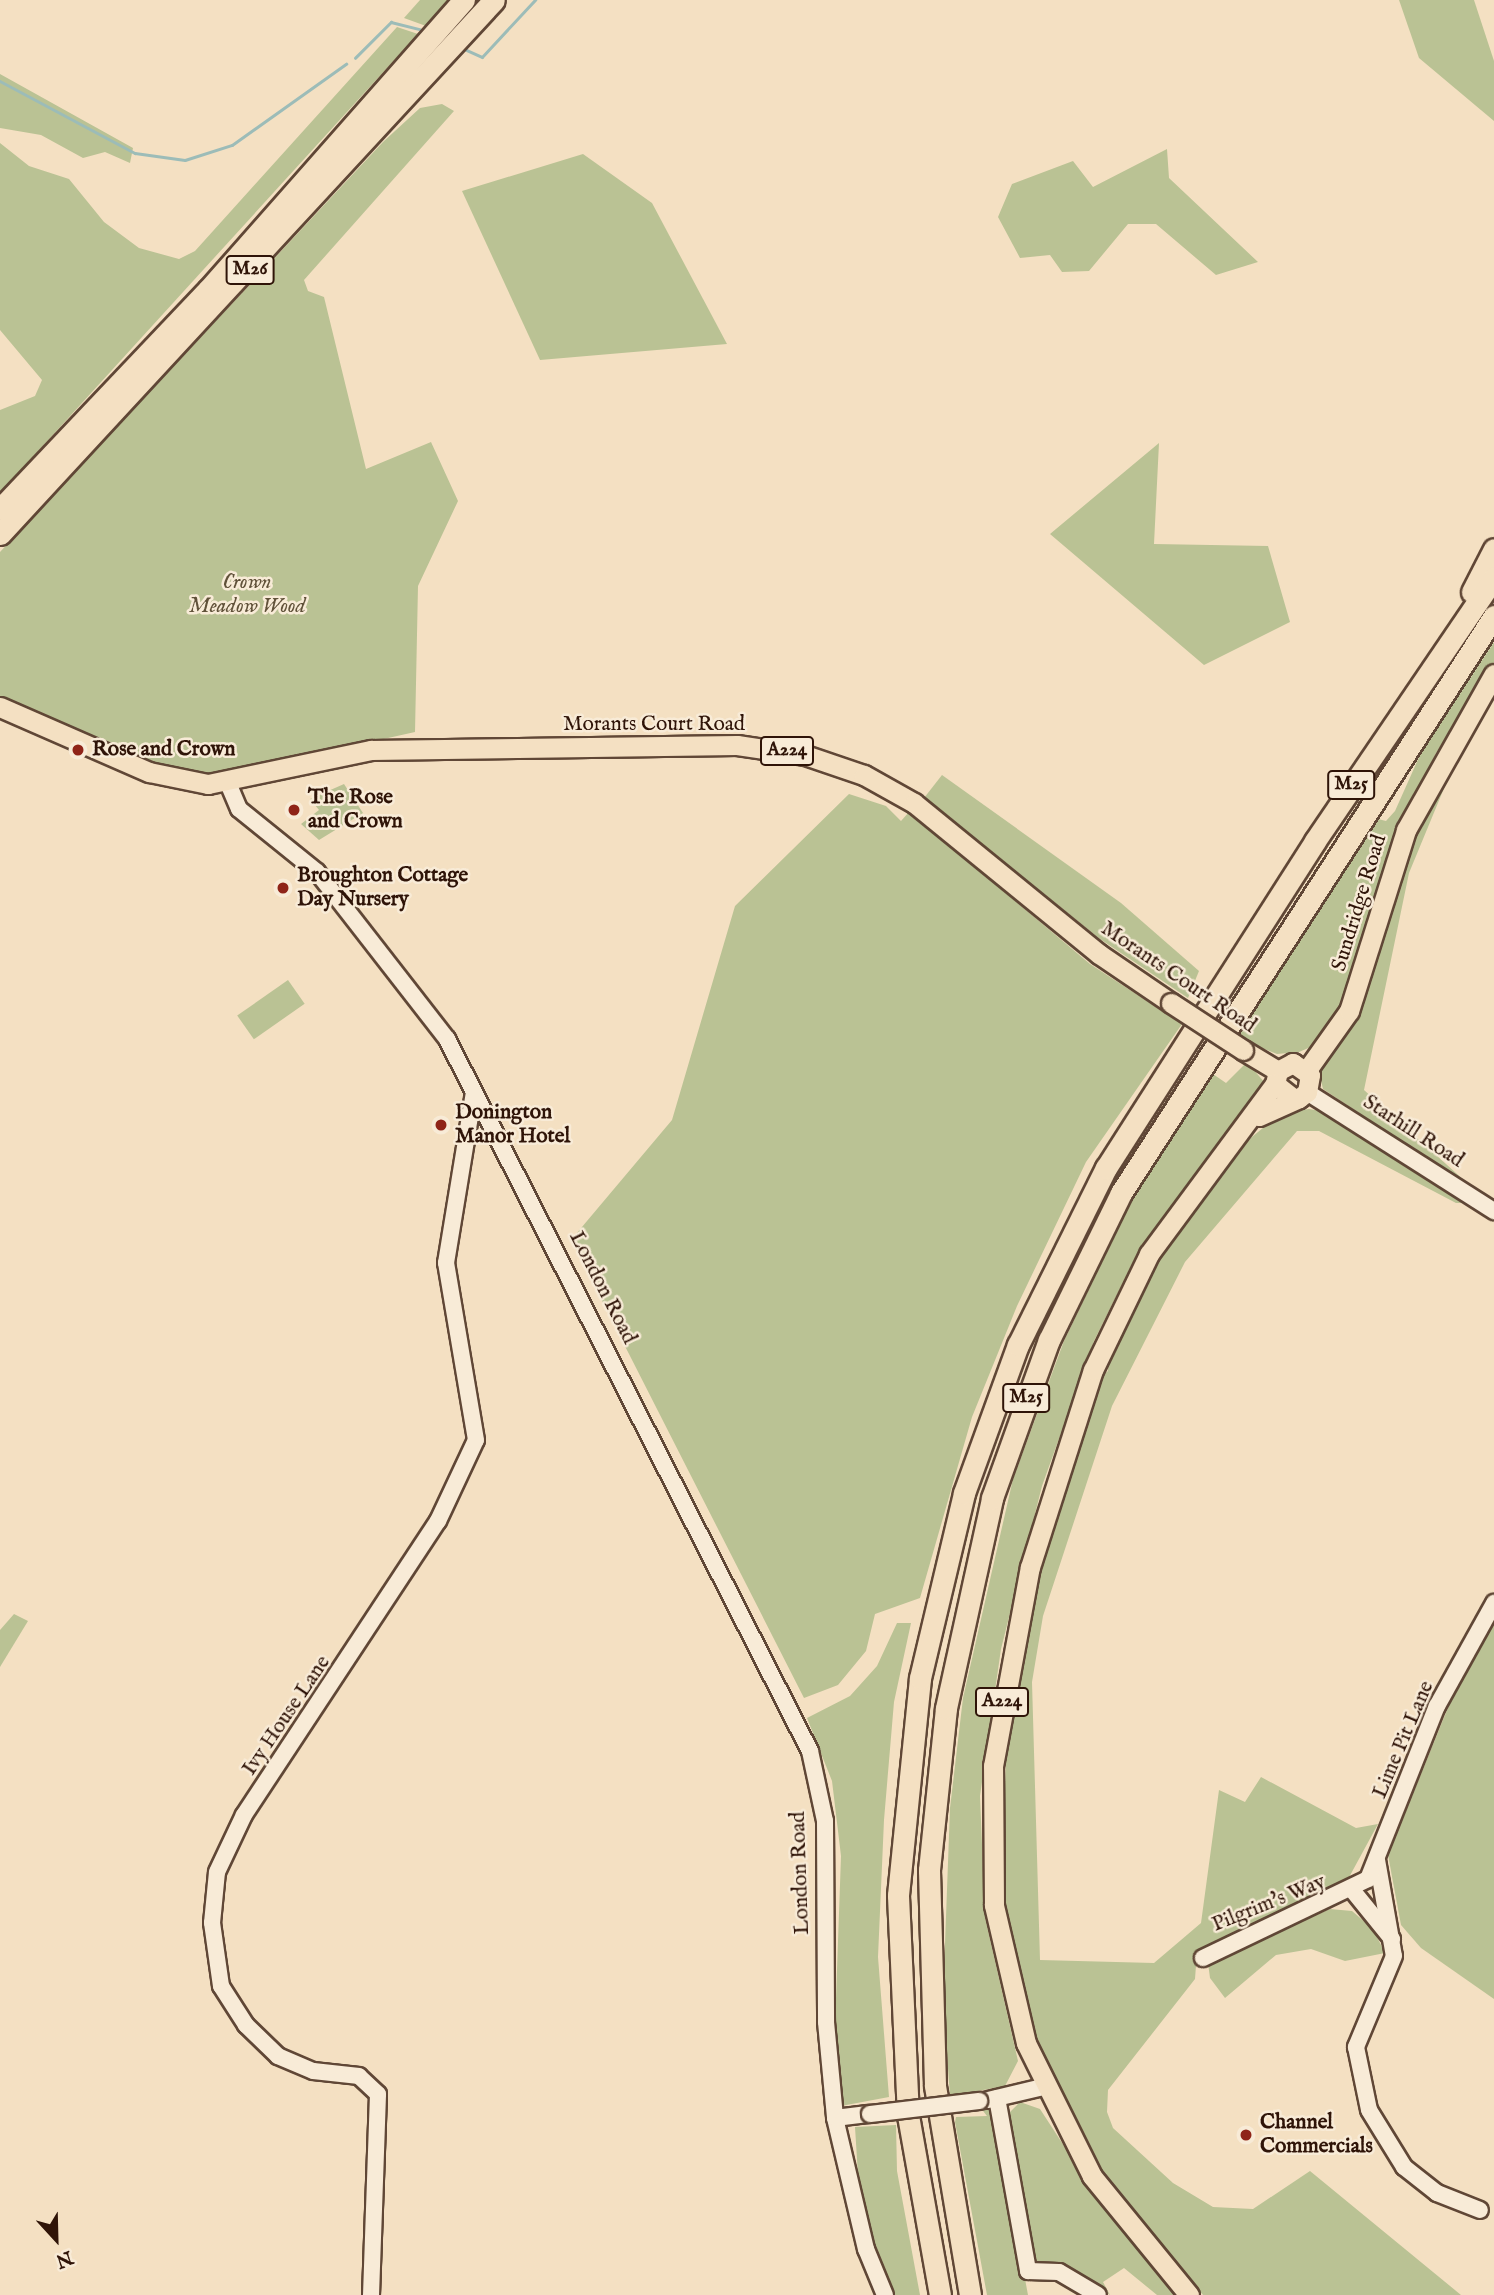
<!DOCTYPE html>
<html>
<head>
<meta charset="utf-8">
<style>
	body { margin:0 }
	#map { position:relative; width:1494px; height:2295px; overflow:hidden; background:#f4e0c2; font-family:"IM FELL English",serif }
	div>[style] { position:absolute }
	.green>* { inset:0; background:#bac294; transform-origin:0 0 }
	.stream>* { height:2.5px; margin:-1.25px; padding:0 1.25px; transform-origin:1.25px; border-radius:1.25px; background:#9cbcb8 }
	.roads { filter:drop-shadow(2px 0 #604736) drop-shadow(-2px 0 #604736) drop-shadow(0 2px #604736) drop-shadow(0 -2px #604736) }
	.minor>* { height:16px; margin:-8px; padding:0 8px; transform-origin:8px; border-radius:8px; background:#f8ebd7 }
	.major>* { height:19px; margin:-9.5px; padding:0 9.5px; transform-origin:9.5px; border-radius:9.5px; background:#f4e0c2 }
	.highway>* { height:21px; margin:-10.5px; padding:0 10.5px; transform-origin:10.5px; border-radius:10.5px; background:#f4e0c2 }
	.bridges { filter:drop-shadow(2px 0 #604736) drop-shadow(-2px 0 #604736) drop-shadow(0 2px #604736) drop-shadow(0 -2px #604736) }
	.minor-bridge>* { height:16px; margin:-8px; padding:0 8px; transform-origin:8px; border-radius:8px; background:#f8ebd7 }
	.major-bridge>* { height:19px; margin:-9.5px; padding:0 9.5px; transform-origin:9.5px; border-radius:9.5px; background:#f4e0c2 }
	.dots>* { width:19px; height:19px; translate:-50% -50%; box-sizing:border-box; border:4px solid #f8ebd7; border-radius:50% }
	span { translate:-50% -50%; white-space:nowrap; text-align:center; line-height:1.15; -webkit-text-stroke:5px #f8ebd7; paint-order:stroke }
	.shield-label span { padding:2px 5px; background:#f8ebd7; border:2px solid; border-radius:5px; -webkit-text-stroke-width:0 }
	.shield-label { font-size:19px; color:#2f1408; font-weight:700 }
	.park-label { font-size:21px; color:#605139; font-style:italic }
	.street-label { font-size:21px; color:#2f1408 }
	.poi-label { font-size:21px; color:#2f1408; font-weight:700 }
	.left { translate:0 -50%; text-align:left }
	.north { position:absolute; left:21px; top:2204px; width:70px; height:70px; -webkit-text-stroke:5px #f8ebd7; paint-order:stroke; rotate:158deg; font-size:19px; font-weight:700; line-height:28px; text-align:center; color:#2f1408 }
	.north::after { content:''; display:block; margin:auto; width:24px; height:32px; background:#2f1408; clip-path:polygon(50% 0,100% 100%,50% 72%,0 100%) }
</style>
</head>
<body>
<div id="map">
	<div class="green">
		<div style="clip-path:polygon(420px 0,448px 0,426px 26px,404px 18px)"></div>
		<div style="clip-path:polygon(1399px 0,1474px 0,1494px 61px,1494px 121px,1419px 58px)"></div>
		<div style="clip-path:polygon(397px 27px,418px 34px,0 493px,0 410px,35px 396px,42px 380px,0 330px,0 143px,29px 166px,69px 179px,104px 222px,139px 248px,179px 259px,195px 251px)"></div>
		<div style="clip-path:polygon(0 74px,133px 148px,130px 163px,105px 152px,83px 158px,41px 135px,0 128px)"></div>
		<div style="clip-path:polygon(442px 104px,454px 111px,304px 280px,308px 291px,324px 297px,366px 469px,431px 442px,458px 501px,418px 586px,415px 732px,217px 776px,177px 771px,0 699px,0 552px,383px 142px,420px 108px)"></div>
		<div style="clip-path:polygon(1167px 149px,1169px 178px,1258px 262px,1216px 275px,1156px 224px,1128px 224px,1089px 271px,1062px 272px,1050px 255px,1020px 258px,998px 217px,1012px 184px,1073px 161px,1093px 187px)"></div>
		<div style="clip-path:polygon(583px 154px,652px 203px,727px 344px,540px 360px,462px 191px)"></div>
		<div style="clip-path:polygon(1159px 443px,1154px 544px,1268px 546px,1290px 622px,1204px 665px,1050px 534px)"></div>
		<div style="clip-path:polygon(1494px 642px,1494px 662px,1436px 753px,1398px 831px,1338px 1013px,1313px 1046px,1299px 1052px,1277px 1054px,1251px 1044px,1233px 1031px,1378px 819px,1386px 821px,1395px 811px,1420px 755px)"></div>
		<div style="clip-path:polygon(1446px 764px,1452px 769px,1409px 873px,1364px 1090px,1477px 1192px,1323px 1089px,1319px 1072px,1362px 1010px,1406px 844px)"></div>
		<div style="clip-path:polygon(942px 775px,1121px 903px,1199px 971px,1188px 998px,1100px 939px,924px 798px)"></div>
		<div style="clip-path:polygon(344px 784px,363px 813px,319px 840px,301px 824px,319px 810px,310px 799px)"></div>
		<div style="clip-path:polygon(849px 794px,886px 806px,901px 821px,909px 812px,1090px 964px,1182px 1024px,1086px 1162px,1017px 1306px,972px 1417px,920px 1598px,875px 1614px,866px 1651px,838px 1685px,804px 1698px,571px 1240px,672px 1120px,735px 906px)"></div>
		<div style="left:288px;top:980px;width:29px;height:62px;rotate:55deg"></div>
		<div style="clip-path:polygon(1247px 1062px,1265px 1083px,1137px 1254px,1094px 1341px,1042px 1486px,1001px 1649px,980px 1796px,985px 1917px,1018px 2061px,1005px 2086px,950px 2096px,943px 1998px,950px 1808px,963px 1698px,1013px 1479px,1064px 1341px,1130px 1204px,1210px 1072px,1226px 1083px)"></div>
		<div style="clip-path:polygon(1309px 1109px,1327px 1112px,1471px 1203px,1456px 1203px,1319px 1131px,1297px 1131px,1185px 1262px,1112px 1406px,1043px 1616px,1032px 1682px,1040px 1960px,1154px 1963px,1201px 1923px,1219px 1790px,1245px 1802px,1261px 1777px,1356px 1828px,1378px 1824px,1347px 1881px,1197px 1952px,1195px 1979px,1108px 2090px,1107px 2112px,1113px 2128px,1173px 2183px,1213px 2207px,1253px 2209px,1310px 2171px,1461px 2295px,1203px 2295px,1101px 2180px,1054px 2092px,1053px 2070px,1046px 2073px,1034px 2042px,1001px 1887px,1007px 1733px,1043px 1548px,1100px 1377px,1108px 1371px,1108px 1357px,1160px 1252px,1241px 1146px,1281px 1113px)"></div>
		<div style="clip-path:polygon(14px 1614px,28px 1621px,0 1667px,0 1630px)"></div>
		<div style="clip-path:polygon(1494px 1615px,1494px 1999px,1421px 1948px,1401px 1925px,1388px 1855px,1454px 1693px)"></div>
		<div style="clip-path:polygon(897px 1623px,911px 1623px,894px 1702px,884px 1820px,878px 1957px,889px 2097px,841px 2106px,834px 2055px,841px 1856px,832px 1781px,807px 1718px,850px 1696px,877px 1666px)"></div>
		<div style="clip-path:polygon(1330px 1909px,1352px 1911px,1373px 1929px,1385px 1953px,1345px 1961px,1311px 1949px,1276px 1955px,1225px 1998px,1210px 1978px,1208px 1963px)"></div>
		<div style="clip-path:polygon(1020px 2102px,1040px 2109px,1109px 2215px,1177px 2295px,1157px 2295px,1124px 2268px,1103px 2282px,1110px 2295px,1065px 2266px,1035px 2264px,1029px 2257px,1006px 2116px)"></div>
		<div style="clip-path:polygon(980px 2107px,989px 2109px,995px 2119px,1028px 2295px,987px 2295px,955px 2122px,956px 2117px,987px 2116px)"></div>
		<div style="clip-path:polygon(896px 2125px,897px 2171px,920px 2295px,890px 2295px,860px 2207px,855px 2127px)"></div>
	</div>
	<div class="stream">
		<div style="left:462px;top:48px;width:22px;rotate:24deg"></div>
		<div style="left:482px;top:57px;width:78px;rotate:-47.1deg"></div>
		<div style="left:355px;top:58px;width:51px;rotate:-45deg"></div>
		<div style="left:391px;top:22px;width:30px;rotate:14deg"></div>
		<div style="left:0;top:81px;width:153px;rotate:28.1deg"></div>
		<div style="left:135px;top:153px;width:50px;rotate:8deg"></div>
		<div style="left:185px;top:160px;width:49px;rotate:-17.7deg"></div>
		<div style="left:232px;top:145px;width:140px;rotate:-35.4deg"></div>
	</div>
	<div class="roads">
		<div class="minor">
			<div style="left:228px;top:783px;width:28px;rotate:67deg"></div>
			<div style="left:239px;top:809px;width:100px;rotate:38.9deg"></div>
			<div style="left:317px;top:872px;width:212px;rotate:52.1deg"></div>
			<div style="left:447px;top:1039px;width:799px;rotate:62.99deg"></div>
			<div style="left:810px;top:1751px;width:72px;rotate:77.9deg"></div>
			<div style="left:825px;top:1821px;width:201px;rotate:89.7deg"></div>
			<div style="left:826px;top:2022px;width:96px;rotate:84.6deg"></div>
			<div style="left:835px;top:2118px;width:135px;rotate:76.7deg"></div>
			<div style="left:866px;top:2249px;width:50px;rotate:67.6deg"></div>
			<div style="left:1307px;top:1092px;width:222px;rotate:32.5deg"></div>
			<div style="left:1377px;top:1860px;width:97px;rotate:80deg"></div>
			<div style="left:1394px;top:1956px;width:99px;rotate:112.7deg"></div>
			<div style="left:1356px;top:2047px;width:64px;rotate:78.3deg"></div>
			<div style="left:1369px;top:2110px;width:67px;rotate:58.4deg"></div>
			<div style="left:1404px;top:2167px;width:42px;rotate:38.2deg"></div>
			<div style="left:1437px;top:2193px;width:46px;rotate:21.6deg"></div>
			<div style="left:1353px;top:1891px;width:62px;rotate:50.9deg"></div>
			<div style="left:1203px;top:1958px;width:183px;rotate:-25.6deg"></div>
			<div style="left:1368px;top:1879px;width:186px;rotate:-68.3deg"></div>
			<div style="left:1437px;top:1706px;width:118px;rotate:-61deg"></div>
			<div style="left:997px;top:2098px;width:176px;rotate:79.8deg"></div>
			<div style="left:1028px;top:2271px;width:31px;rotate:2deg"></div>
			<div style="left:1059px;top:2272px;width:45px;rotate:30.5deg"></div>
			<div style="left:988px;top:2100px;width:57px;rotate:-13.3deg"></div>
			<div style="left:835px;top:2118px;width:35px;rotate:-7deg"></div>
			<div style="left:371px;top:2295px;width:201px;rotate:-88deg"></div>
			<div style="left:378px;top:2094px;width:26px;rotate:-137deg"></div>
			<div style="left:359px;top:2076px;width:46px;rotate:-173.8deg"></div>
			<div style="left:313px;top:2071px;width:38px;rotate:-157deg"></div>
			<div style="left:278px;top:2056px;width:45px;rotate:-135.9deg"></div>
			<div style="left:246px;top:2025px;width:46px;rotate:-122.7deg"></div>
			<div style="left:221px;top:1986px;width:64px;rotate:-98.1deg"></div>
			<div style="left:212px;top:1923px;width:51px;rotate:-84.4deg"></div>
			<div style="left:217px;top:1872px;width:63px;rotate:-64.7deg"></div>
			<div style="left:244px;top:1815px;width:352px;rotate:-56.6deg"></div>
			<div style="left:438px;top:1521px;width:89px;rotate:-64.9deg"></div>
			<div style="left:476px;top:1440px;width:180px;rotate:-99.6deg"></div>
			<div style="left:446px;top:1263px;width:173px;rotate:-80.7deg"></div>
		</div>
		<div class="major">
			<div style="left:0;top:707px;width:163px;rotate:23.6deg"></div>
			<div style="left:149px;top:772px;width:60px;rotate:11.5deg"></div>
			<div style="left:208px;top:784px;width:167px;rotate:-11.8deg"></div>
			<div style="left:371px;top:750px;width:366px;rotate:-0.8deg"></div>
			<div style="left:737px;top:745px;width:69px;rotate:8.4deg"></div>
			<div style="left:805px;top:755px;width:62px;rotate:18.7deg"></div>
			<div style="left:864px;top:775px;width:57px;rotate:29.2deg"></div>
			<div style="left:914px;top:803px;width:239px;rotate:39.2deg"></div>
			<div style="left:1099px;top:954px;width:87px;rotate:34.2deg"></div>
			<div style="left:1243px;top:1050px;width:41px;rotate:31deg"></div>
			<div style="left:1307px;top:1070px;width:72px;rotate:-54.6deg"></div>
			<div style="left:1349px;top:1011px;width:190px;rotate:-72.5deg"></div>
			<div style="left:1406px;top:830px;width:179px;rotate:-60.6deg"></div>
			<div style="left:1259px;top:1116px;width:44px;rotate:-24.2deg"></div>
			<div style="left:1299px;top:1098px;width:10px;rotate:-37deg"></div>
			<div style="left:1307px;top:1092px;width:17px;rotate:-80deg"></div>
			<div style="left:1310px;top:1075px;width:21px;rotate:-145deg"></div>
			<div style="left:1293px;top:1063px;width:17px;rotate:152deg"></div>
			<div style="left:1278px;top:1071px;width:13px;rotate:103deg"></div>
			<div style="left:1275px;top:1084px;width:24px;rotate:38deg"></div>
			<div style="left:1189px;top:2295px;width:154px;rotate:-129.2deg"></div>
			<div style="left:1092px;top:2176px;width:148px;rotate:-116.4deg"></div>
			<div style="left:1026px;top:2043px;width:142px;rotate:-103.1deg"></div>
			<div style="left:994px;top:1905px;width:139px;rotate:-90.4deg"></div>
			<div style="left:993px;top:1766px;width:202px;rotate:-79.5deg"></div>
			<div style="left:1030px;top:1567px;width:207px;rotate:-72.3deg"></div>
			<div style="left:1093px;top:1370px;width:129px;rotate:-64.2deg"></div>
			<div style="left:1149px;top:1254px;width:212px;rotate:-53.5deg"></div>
		</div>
		<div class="highway">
			<div style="left:0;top:509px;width:302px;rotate:-46.5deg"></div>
			<div style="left:208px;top:290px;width:387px;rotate:-48.6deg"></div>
			<div style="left:0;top:534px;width:727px;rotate:-47.23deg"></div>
			<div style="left:1472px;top:592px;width:48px;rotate:-62.9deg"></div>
			<div style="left:940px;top:2295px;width:182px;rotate:-100.1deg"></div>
			<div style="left:908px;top:2116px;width:221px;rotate:-92.6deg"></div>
			<div style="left:898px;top:1895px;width:218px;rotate:-84.2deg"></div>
			<div style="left:920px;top:1678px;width:190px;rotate:-76.6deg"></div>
			<div style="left:964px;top:1493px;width:158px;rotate:-70deg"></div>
			<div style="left:1018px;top:1345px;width:198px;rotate:-63.6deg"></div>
			<div style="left:1106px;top:1168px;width:388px;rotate:-57.4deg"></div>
			<div style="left:1315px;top:841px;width:318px;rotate:-55.8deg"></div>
			<div style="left:970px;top:2295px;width:213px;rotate:-99.5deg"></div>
			<div style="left:935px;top:2085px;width:215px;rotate:-91.6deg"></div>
			<div style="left:929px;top:1870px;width:163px;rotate:-84deg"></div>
			<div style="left:946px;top:1708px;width:215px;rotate:-77.6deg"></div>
			<div style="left:992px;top:1498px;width:168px;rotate:-70.2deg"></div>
			<div style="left:1049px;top:1340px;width:164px;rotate:-63.9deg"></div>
			<div style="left:1121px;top:1193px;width:687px;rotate:-57.12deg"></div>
		</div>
	</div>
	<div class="bridges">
		<div class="minor-bridge">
			<div style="left:870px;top:2114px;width:110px;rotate:-6.8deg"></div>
		</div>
		<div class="major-bridge">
			<div style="left:1171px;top:1003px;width:86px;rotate:33.1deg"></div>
		</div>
	</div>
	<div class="dots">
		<div style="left:78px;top:750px;background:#8f2418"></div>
		<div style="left:294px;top:810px;background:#8f2418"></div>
		<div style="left:283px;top:888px;background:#8f2418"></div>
		<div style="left:441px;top:1125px;background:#8f2418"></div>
		<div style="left:1246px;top:2135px;background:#8f2418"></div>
	</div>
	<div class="shield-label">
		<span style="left:250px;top:270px">M26</span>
		<span style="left:787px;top:751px">A224</span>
		<span style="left:1351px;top:785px">M25</span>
		<span style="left:1026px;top:1398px">M25</span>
		<span style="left:1002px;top:1702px">A224</span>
	</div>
	<div class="park-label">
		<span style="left:247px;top:595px">Crown<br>Meadow Wood</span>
	</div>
	<div class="street-label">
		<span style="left:654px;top:725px">Morants Court Road</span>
		<span style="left:1360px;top:903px;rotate:-73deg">Sundridge Road</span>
		<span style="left:1178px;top:978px;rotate:34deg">Morants Court Road</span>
		<span style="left:1413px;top:1132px;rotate:33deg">Starhill Road</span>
		<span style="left:602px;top:1288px;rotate:63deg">London Road</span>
		<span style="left:287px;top:1716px;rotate:-56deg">Ivy House Lane</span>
		<span style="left:1404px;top:1740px;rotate:-67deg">Lime Pit Lane</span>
		<span style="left:801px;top:1873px;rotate:-92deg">London Road</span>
		<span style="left:1269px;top:1904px;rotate:-22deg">Pilgrim's Way</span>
	</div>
	<div class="poi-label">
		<span class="left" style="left:92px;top:750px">Rose and Crown</span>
		<span class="left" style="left:308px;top:810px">The Rose<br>and Crown</span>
		<span class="left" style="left:297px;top:888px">Broughton Cottage<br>Day Nursery</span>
		<span class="left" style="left:455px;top:1125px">Donington<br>Manor Hotel</span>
		<span class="left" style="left:1260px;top:2135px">Channel<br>Commercials</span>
	</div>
	<div class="north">N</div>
</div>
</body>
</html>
